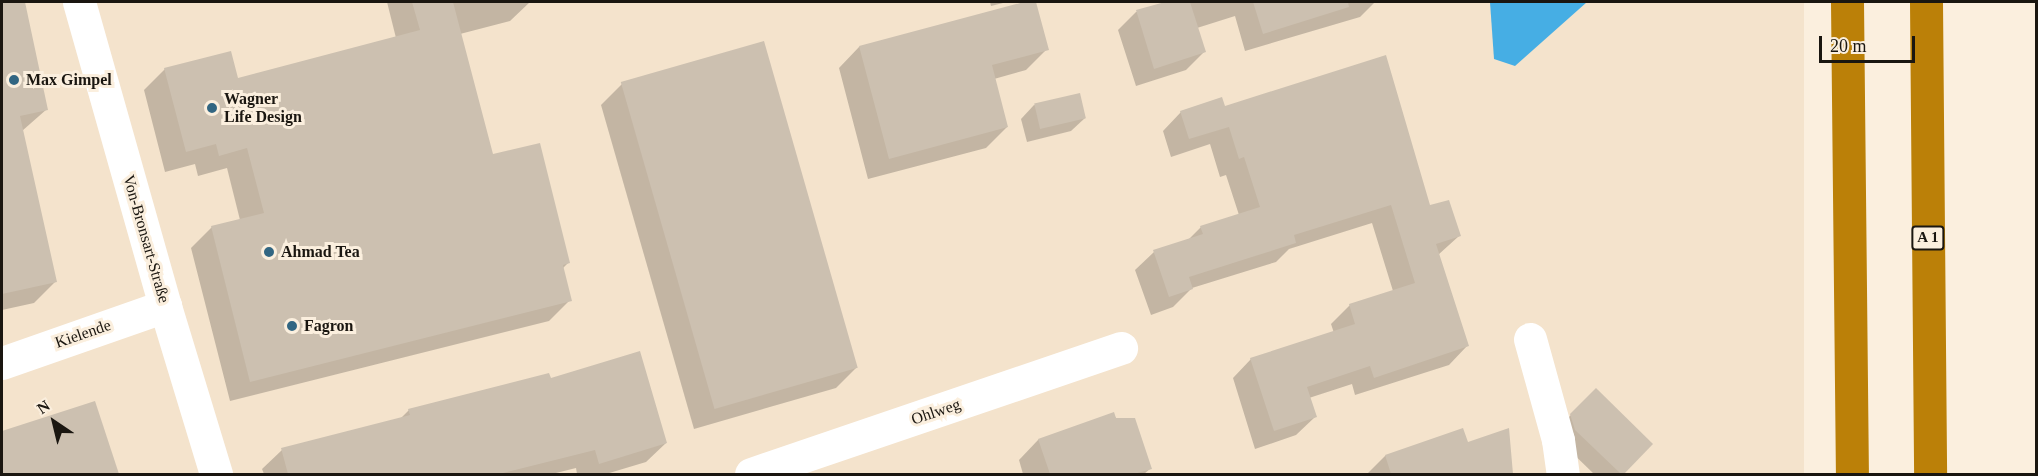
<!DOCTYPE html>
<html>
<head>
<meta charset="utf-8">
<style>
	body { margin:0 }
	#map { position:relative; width:2038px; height:476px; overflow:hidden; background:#fbefde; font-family:"Times New Roman",serif }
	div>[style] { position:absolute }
	.built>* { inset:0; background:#f4e3cc; transform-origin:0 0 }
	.water>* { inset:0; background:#46aee4 }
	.shadow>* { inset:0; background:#0003 }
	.building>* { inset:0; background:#ccc0b0; transform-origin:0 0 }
	.minor>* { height:33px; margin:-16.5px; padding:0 16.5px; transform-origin:16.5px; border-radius:16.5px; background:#fff }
	.highway>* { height:33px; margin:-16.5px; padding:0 16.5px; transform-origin:16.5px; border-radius:16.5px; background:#bb8008 }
	.dots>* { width:16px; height:16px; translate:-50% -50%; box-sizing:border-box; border:3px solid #fbefde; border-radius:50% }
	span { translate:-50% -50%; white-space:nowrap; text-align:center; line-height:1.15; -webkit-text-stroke:6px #fbefde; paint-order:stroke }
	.shield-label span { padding:2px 4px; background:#fbefde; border:2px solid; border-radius:4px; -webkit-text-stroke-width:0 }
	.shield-label { font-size:15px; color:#1a1610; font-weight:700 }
	.poi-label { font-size:16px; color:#1a1610; font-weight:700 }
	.left { translate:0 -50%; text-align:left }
	.street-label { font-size:16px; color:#1a1610 }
	.frame { position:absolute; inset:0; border:3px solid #1a1610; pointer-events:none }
	.north { position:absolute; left:24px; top:392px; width:60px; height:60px; -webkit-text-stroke:4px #fbefde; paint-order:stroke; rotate:325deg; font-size:16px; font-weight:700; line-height:24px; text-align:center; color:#1a1610 }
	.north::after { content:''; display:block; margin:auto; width:21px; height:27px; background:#1a1610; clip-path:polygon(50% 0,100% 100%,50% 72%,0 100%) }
	.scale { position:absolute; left:1819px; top:36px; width:96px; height:27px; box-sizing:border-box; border:3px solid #1a1610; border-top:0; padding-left:8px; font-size:18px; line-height:21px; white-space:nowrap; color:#1a1610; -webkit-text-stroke:4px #fbefde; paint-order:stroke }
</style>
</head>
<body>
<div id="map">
	<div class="built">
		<div style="left:2px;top:2px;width:1802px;height:472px"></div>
	</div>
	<div class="water">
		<div style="clip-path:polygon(1490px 2px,1587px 2px,1515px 66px,1494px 59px)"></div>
	</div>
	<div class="shadow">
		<div style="clip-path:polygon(2px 2px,23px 2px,47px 109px,22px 131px,55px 282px,34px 303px,2px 310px)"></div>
		<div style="clip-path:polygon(387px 2px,530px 2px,510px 21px,460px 34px,492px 156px,568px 263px,562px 269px,570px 300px,549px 321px,230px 401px,191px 248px,212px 227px,240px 220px,227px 168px,198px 176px,195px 164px,165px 172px,144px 90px,165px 69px,237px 80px,396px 38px)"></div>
		<div style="clip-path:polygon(990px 2px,1007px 2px,991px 6px)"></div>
		<div style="clip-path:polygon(1030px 2px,1034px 2px,1047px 49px,1026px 70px,994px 79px,1007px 127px,986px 148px,868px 179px,839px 68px,859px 47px)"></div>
		<div style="clip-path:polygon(1170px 2px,1375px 2px,1360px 17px,1245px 51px,1235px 16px,1197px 28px,1204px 52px,1186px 70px,1136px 86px,1118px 30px,1136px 12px)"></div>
		<div style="clip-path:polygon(622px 84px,856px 368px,836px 388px,694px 429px,601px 105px)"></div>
		<div style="clip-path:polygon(1034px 105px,1085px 118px,1071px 131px,1027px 142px,1021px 119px)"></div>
		<div style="clip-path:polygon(1224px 108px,1429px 207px,1459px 236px,1438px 255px,1467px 346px,1449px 365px,1355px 395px,1352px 384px,1309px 398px,1315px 417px,1296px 435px,1255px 449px,1233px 378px,1251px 359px,1334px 333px,1331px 324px,1350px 305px,1393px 291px,1372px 223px,1289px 249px,1276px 262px,1192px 288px,1173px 307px,1151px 315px,1135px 270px,1154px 252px,1187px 241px,1201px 227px,1239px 215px,1226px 175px,1220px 177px,1210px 144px,1171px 157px,1163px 131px,1181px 112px)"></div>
		<div style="clip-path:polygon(550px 380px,666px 443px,646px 462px,606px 474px,577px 474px,576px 468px,552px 474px,264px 474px,262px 469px,282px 450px,400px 419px,409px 410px)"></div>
		<div style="clip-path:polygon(1596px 390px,1651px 444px,1622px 474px,1594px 474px,1562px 443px,1557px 429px)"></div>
		<div style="clip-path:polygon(94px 403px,117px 474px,2px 474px,2px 433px)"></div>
		<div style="clip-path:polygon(1113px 414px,1151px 468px,1144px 474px,1023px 474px,1019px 460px,1038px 440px)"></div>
		<div style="clip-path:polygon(1508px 430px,1512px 474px,1367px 474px,1385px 456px,1467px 444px)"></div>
	</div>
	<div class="building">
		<div style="clip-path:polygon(2px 2px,25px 2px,48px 110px,20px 116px,57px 282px,2px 294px)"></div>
		<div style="clip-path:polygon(412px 2px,453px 2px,493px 154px,540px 143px,570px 263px,563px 265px,572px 301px,250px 382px,211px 226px,264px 213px,247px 148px,219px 156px,216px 144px,186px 152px,164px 68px,231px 51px,238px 78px,420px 30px)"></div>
		<div style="clip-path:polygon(1024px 2px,1036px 2px,1049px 50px,992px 65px,1008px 127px,889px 159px,859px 46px)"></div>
		<div style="clip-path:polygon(1165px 2px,1190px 2px,1206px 52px,1154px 69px,1136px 10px)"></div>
		<div style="clip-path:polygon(1253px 2px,1348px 2px,1349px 7px,1263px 34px)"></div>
		<div style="left:764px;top:41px;width:340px;height:149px;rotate:74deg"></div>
		<div style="clip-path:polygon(1386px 55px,1430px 205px,1449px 200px,1461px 236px,1436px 244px,1469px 346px,1374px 378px,1370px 366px,1307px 387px,1317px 417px,1274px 431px,1250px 358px,1355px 324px,1349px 304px,1415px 283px,1391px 205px,1294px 235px,1296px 243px,1189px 277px,1193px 289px,1169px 297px,1153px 250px,1203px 234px,1200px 226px,1260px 207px,1244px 157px,1239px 159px,1229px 127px,1189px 139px,1180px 111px,1222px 97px,1225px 106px)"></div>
		<div style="left:1080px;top:93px;width:26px;height:47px;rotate:77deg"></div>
		<div style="clip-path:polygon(640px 351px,667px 443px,599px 464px,595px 450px,499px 474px,288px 474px,281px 448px,410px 415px,408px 409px,549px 373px,551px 378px)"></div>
		<div style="clip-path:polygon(1596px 388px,1653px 444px,1624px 474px,1621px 474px,1575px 430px,1570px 414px)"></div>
		<div style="clip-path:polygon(95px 401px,119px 474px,2px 474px,2px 431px)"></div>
		<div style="clip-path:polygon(1114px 412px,1116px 418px,1135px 418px,1152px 469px,1134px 474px,1050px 474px,1038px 439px)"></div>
		<div style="clip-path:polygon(1463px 428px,1468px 442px,1509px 428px,1513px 474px,1391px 474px,1385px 455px)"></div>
	</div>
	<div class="minor">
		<div style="left:79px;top:2px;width:316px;rotate:74.2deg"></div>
		<div style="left:165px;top:306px;width:176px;rotate:73.1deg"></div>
		<div style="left:1530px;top:339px;width:105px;rotate:74.5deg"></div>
		<div style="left:1558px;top:440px;width:34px;rotate:82deg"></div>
		<div style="left:2px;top:363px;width:173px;rotate:-19.3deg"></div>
		<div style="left:751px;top:474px;width:391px;rotate:-18.8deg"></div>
	</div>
	<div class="highway">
		<div style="left:1847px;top:2px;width:472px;rotate:89.4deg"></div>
		<div style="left:1926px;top:2px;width:472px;rotate:89.5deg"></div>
	</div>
	<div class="dots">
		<div style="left:14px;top:80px;background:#326682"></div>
		<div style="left:212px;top:108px;background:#326682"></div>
		<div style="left:269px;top:252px;background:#326682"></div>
		<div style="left:292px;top:326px;background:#326682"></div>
	</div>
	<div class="shield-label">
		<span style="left:1928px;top:238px">A 1</span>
	</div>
	<div class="poi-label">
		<span class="left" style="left:26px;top:80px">Max Gimpel</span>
		<span class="left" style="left:224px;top:108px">Wagner<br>Life Design</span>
		<span class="left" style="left:281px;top:252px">Ahmad Tea</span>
		<span class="left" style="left:304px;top:326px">Fagron</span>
	</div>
	<div class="street-label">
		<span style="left:146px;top:239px;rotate:74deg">Von-Bronsart-Straße</span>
		<span style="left:83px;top:334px;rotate:-19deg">Kielende</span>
		<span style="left:936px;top:412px;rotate:-19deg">Ohlweg</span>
	</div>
	<div class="frame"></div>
	<div class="north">N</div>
	<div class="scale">20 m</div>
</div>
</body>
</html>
